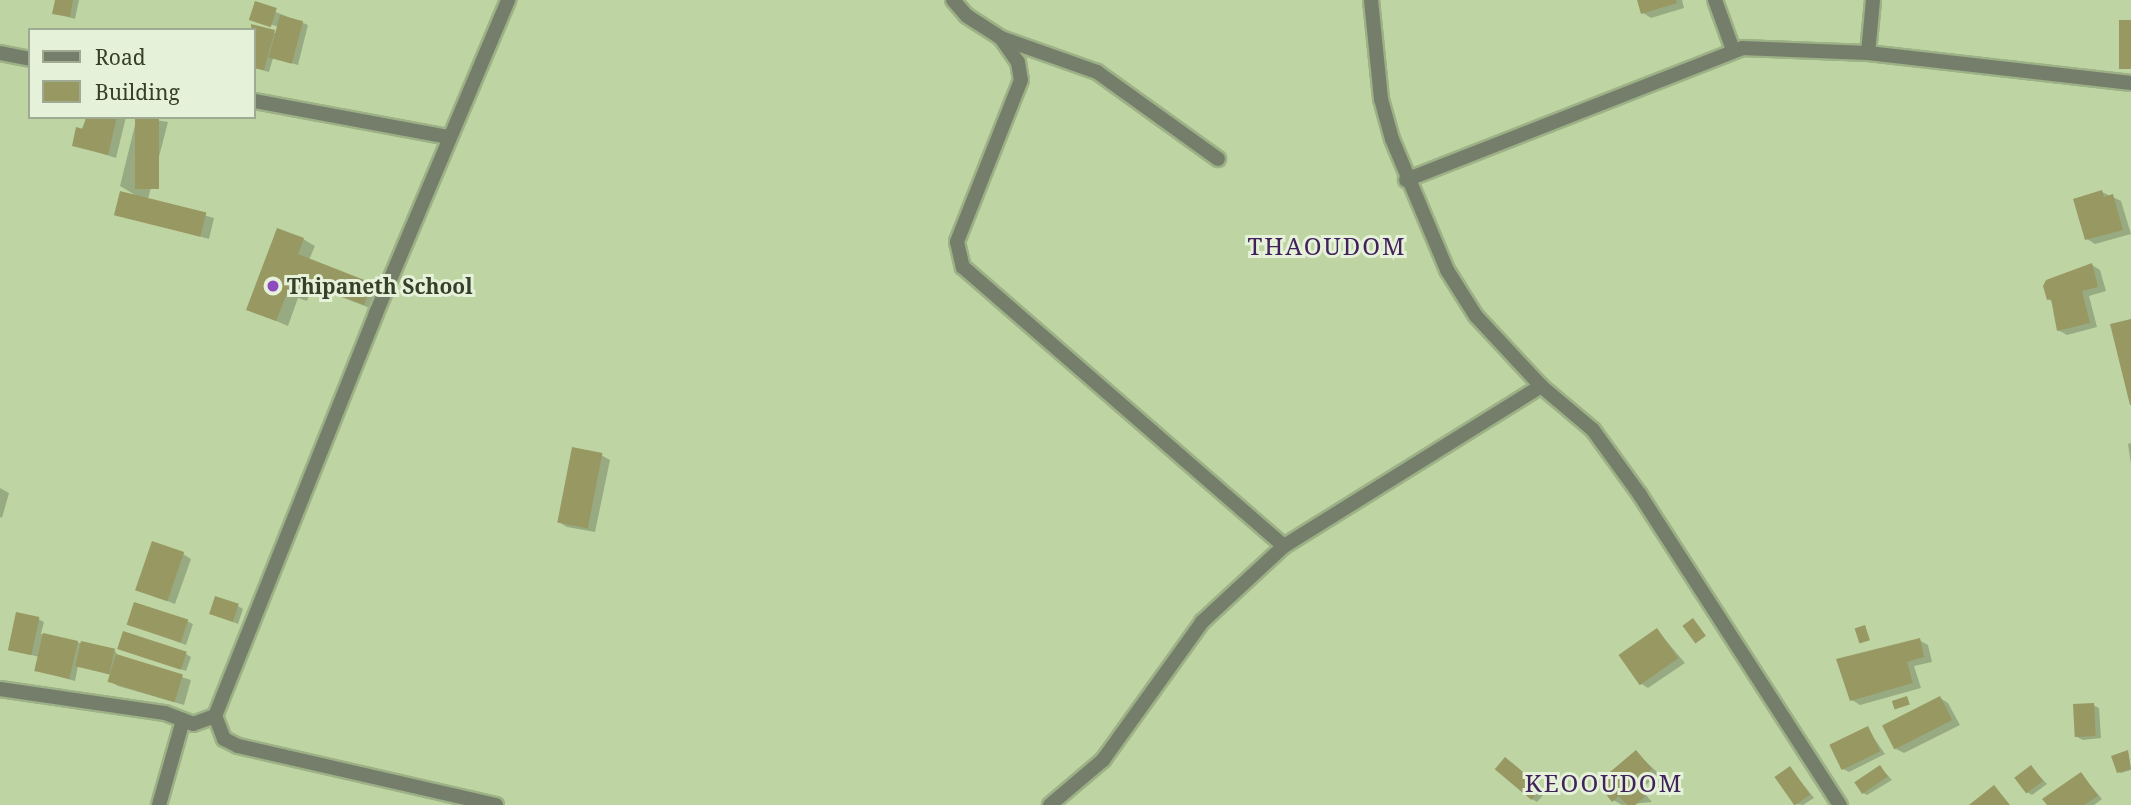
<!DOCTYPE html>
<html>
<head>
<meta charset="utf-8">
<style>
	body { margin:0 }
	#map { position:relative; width:2131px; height:805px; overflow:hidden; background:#bed5a3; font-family:"Noto Serif",serif }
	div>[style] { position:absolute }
	.shadow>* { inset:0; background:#0003 }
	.building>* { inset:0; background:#989863; transform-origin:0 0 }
	.roads { filter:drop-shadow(2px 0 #9db186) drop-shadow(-2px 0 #9db186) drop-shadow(0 2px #9db186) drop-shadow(0 -2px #9db186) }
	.street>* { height:14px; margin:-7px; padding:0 7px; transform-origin:7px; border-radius:7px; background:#757e6a }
	.dots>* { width:19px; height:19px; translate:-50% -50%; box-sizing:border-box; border:4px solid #e5f1d8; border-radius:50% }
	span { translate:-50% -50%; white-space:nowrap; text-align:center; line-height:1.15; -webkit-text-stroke:6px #e5f1d8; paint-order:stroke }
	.poi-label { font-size:21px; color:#363f2a; font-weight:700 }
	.left { translate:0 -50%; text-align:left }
	.quarter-label { font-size:24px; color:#41225a; letter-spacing:2px }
	.legend { position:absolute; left:28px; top:28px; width:228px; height:91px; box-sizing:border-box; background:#e5f1d8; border:2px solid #9faa92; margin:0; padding:9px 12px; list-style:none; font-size:21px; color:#363f2a }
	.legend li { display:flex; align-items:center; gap:14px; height:35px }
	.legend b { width:35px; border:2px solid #9faa92 }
</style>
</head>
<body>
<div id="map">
	<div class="shadow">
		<div style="clip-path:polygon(57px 0,79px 0,75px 19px,54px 13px)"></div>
		<div style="clip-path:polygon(1639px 0,1682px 0,1684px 8px,1651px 18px,1643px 13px)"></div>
		<div style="clip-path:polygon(256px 4px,308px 25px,298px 65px,273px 58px,269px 72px,254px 68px,252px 26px,278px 34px,279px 27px,252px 19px)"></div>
		<div style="clip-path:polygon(87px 117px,126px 117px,116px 158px,74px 145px)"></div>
		<div style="clip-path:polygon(137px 117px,168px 122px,148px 199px,214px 218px,209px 239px,116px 214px,135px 195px,120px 186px)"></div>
		<div style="clip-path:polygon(2102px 192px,2121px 201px,2131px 234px,2095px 244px,2087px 239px)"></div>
		<div style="clip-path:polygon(303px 239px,315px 246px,309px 260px,383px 291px,375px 310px,313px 286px,307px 301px,298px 298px,288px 326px,248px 309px)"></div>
		<div style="clip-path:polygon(2092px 265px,2100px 270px,2106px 291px,2089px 296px,2097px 327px,2067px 335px,2058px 330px,2053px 302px,2048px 299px)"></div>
		<div style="clip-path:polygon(2131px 443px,2131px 464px,2128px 444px)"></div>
		<div style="clip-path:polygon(601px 455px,610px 460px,595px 532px,567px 527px,559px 522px)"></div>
		<div style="clip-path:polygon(0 488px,9px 493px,2px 518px,0 517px)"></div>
		<div style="clip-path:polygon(183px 554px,191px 559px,175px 604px,137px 589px)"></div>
		<div style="clip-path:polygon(238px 606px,243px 609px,238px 624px,216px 616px)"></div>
		<div style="clip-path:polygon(38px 619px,44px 622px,41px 634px,115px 651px,119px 657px,191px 680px,184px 705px,118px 686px,110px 681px,111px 675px,78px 666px,75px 681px,36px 670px,39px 657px,10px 649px)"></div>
		<div style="clip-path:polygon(187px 621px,193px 624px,186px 645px,128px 624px)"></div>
		<div style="clip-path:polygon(1657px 630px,1685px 663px,1648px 688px,1640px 683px)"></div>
		<div style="clip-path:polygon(1919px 640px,1928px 645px,1932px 662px,1914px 666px,1921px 688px,1860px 705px,1852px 700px)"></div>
		<div style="clip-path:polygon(125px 651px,186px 654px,191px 657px,186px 671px)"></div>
		<div style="clip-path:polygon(1940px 698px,1948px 703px,1960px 725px,1904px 753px,1896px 749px)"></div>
		<div style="clip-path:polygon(2093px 705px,2099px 708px,2101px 738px,2083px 740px,2077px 737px)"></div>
		<div style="clip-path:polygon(1867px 728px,1885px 754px,1849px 772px,1843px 769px)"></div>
		<div style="clip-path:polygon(1636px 752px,1659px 774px,1641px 789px,1652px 802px,1622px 805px,1613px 800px)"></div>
		<div style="clip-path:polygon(2128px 752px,2131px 770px,2121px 773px,2119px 772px)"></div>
		<div style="clip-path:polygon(1511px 762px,1546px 792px,1537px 802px,1532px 799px)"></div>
		<div style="clip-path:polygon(1880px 767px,1892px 780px,1867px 795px,1861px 792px)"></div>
		<div style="clip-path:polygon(2031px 767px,2047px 784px,2032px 795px,2027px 792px)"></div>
		<div style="clip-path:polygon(1790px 768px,1814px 798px,1803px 805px,1795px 804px)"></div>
		<div style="clip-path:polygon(2081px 774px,2102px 799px,2094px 805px,2049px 805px)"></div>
	</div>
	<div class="building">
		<div style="clip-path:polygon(55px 0,73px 0,70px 17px,52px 14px)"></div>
		<div style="clip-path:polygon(1637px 0,1676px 0,1677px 3px,1641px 14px)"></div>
		<div style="left:255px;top:1px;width:23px;height:20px;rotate:18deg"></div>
		<div style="left:280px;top:15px;width:24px;height:44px;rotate:15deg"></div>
		<div style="left:2119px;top:20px;width:12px;height:49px"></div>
		<div style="clip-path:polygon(251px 24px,275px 30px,264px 70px,254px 68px)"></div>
		<div style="clip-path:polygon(86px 117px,117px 117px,108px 155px,72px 146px,76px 127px,83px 129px)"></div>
		<div style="left:135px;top:117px;width:24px;height:72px"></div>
		<div style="clip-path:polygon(2102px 190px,2104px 197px,2113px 194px,2123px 230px,2085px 240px,2073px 199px)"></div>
		<div style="left:120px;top:191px;width:89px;height:25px;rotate:14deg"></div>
		<div style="clip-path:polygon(277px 228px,304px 238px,298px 254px,372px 283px,364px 305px,301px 281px,295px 296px,287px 293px,276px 321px,246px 310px)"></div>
		<div style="clip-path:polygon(2092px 263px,2098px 287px,2082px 291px,2090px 323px,2057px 331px,2051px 299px,2047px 300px,2043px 286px,2046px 280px)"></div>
		<div style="clip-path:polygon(2131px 319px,2131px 405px,2130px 405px,2110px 324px)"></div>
		<div style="left:572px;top:447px;width:31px;height:77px;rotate:11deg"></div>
		<div style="left:152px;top:541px;width:34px;height:52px;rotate:19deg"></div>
		<div style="left:215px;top:596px;width:25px;height:19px;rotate:18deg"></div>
		<div style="left:134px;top:602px;width:57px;height:24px;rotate:18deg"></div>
		<div style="left:16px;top:612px;width:24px;height:39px;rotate:12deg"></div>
		<div style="left:1693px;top:618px;width:22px;height:13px;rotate:54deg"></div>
		<div style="left:1865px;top:625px;width:16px;height:11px;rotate:72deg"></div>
		<div style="left:1657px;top:628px;width:37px;height:47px;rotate:55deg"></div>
		<div style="left:123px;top:631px;width:67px;height:19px;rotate:18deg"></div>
		<div style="left:43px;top:633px;width:36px;height:39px;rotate:13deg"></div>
		<div style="clip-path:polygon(1920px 638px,1924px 657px,1907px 662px,1913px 683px,1850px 701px,1836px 659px)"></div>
		<div style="left:81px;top:641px;width:35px;height:26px;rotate:13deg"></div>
		<div style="left:116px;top:654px;width:70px;height:29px;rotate:17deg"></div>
		<div style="left:1907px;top:696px;width:9px;height:16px;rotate:72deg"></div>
		<div style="left:1940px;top:696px;width:27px;height:65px;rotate:63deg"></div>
		<div style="left:2094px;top:703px;width:33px;height:21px;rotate:87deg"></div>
		<div style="left:1868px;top:726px;width:28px;height:43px;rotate:64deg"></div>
		<div style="clip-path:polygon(1636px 750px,1652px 769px,1634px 784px,1645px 797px,1635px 805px,1627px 805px,1619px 796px,1612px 802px,1597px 783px)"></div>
		<div style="clip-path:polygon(2128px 750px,2131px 769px,2117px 773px,2111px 756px)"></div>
		<div style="left:1505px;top:757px;width:48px;height:16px;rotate:40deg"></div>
		<div style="left:1880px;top:765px;width:14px;height:31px;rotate:56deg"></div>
		<div style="left:2031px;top:765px;width:20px;height:21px;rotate:53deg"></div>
		<div style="left:1790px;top:766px;width:35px;height:19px;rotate:55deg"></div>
		<div style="clip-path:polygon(2081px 772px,2098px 796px,2084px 805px,2047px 805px,2042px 799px)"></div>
		<div style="clip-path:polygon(1994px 785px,2010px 805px,1969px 805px)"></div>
	</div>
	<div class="roads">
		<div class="street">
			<div style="left:953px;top:0;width:21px;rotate:49deg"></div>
			<div style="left:967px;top:16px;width:40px;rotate:32.9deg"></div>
			<div style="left:1001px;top:38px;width:29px;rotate:55deg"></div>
			<div style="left:1018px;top:62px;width:18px;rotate:81deg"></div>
			<div style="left:1021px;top:80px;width:174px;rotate:111.6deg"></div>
			<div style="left:957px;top:242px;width:26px;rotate:77deg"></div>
			<div style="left:963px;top:267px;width:425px;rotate:41deg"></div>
			<div style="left:1371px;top:0;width:100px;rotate:84.2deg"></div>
			<div style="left:1381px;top:99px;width:41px;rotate:74.6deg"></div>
			<div style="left:1392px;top:139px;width:142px;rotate:67.2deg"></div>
			<div style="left:1447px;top:270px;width:54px;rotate:57.8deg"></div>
			<div style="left:1476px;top:316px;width:96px;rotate:47.1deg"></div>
			<div style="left:1541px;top:386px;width:68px;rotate:40.2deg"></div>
			<div style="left:1593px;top:430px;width:80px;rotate:54.1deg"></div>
			<div style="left:1640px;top:495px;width:369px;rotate:57.2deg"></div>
			<div style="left:1715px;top:0;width:53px;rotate:70.2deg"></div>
			<div style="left:1001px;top:38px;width:102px;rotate:19.5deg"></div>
			<div style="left:1097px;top:72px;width:149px;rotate:35.7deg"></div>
			<div style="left:0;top:53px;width:31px;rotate:11deg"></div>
			<div style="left:1868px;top:53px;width:53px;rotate:-84.6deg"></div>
			<div style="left:254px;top:101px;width:198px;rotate:10.5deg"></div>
			<div style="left:1406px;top:180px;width:361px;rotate:-21.4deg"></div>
			<div style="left:1742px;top:48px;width:126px;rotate:2.3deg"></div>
			<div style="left:1868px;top:53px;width:265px;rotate:6.5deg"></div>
			<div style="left:0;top:689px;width:167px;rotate:8.3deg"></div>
			<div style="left:165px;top:713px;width:30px;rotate:21deg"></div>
			<div style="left:193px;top:724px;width:23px;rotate:-20deg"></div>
			<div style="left:159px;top:805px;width:88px;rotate:-74.2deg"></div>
			<div style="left:496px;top:805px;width:265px;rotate:-167.1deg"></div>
			<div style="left:238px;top:746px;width:16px;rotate:-153deg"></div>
			<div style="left:224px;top:739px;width:25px;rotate:-111deg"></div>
			<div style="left:215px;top:716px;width:434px;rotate:-68.2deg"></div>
			<div style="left:376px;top:313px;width:340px;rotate:-67.1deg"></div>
			<div style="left:1050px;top:805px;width:70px;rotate:-40.3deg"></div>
			<div style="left:1103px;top:760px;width:170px;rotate:-54.3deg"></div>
			<div style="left:1202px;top:622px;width:112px;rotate:-42.8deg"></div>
			<div style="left:1284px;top:546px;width:303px;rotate:-31.9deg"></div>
		</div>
	</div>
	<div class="dots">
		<div style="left:273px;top:286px;background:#8d4bbf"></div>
	</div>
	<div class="poi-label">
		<span class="left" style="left:287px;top:286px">Thipaneth School</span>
	</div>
	<div class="quarter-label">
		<span style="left:1327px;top:246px">THAOUDOM</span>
		<span style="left:1604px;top:783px">KEOOUDOM</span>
	</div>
	<ul class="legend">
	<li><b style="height:9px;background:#757e6a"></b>Road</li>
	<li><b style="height:19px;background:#989863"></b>Building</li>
	</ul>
</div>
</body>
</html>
